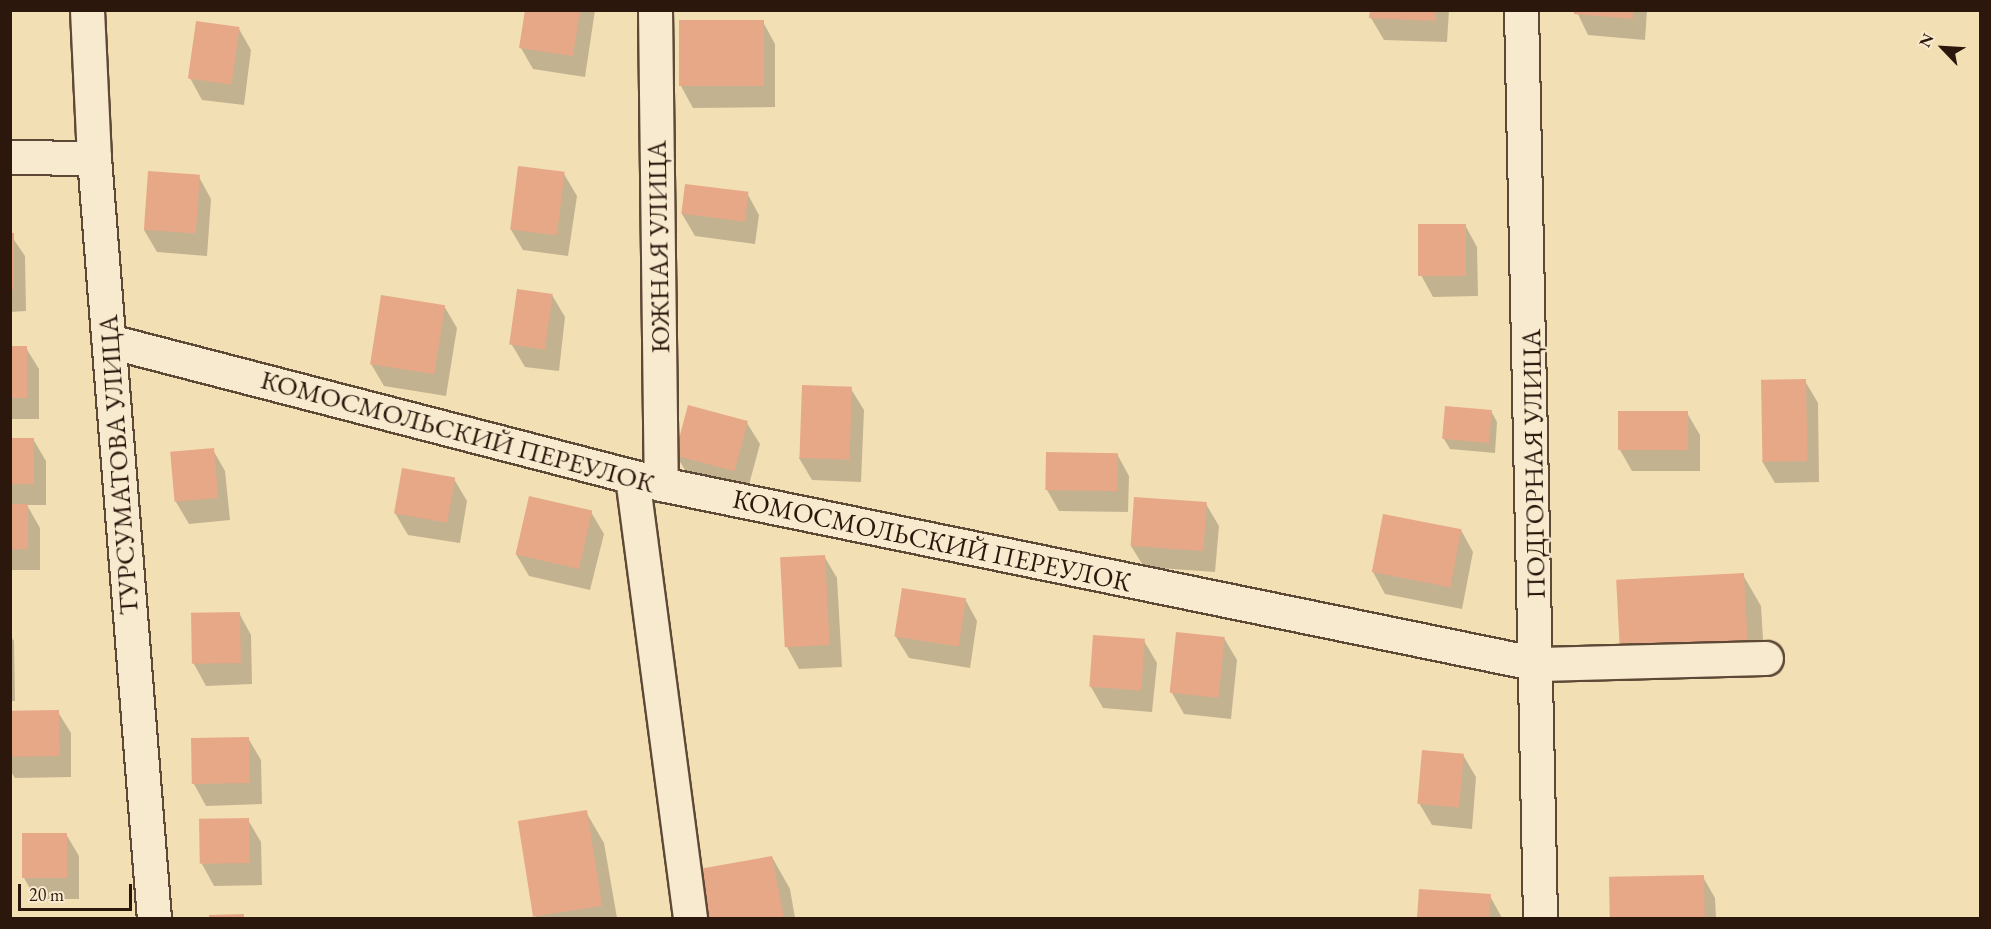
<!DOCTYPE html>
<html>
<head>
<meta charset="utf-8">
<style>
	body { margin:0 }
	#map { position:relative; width:1991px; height:929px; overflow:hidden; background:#f3dfb4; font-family:"EB Garamond",serif }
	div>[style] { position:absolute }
	.shadow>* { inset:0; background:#0003 }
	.building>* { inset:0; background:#e7a888; transform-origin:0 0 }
	.roads { filter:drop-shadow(2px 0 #5e4937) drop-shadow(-2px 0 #5e4937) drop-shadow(0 2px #5e4937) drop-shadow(0 -2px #5e4937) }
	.minor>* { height:33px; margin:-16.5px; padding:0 16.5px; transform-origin:16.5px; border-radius:16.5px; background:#f7eace }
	span { translate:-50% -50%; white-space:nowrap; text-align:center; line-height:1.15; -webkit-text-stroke:4.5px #f7eace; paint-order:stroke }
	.street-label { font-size:27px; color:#2c170d }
	.frame { position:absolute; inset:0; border:12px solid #2c170d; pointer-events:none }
	.north { position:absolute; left:1913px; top:18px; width:60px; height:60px; -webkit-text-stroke:4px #f7eace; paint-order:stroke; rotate:295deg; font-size:16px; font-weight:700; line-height:24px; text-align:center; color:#2c170d }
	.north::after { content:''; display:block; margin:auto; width:21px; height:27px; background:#2c170d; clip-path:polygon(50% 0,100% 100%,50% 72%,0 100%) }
	.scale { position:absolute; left:18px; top:884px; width:114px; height:27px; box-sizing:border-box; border:3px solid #2c170d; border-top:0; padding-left:8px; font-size:18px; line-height:21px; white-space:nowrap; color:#2c170d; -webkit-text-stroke:4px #f7eace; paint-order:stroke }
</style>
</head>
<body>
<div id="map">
	<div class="shadow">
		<div style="clip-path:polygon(526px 10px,595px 10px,585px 77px,533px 69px,521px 48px)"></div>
		<div style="clip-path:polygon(1371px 10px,1449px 10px,1447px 42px,1384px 40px,1371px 18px)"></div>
		<div style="clip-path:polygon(1576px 10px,1647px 10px,1645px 40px,1588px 35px)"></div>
		<div style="clip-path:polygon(763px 22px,775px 44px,775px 107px,693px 108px,681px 86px)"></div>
		<div style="clip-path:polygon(239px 29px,251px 50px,244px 105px,202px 100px,190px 78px)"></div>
		<div style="clip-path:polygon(564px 174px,577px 196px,568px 256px,523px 250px,510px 228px)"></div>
		<div style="clip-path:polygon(199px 177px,211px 199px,207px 256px,157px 252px,144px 230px)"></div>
		<div style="clip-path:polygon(747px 193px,759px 215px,755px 244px,695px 236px,682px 214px)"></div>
		<div style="clip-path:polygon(1465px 225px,1477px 247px,1478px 296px,1433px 297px,1421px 275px)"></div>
		<div style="clip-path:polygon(10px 234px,25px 256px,26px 311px,10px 312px)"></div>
		<div style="clip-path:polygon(552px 295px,565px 317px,559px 371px,525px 367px,512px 345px)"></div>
		<div style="clip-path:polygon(444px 306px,457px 328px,446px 396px,384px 386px,371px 364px)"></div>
		<div style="clip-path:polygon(10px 348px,26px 348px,39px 369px,39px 419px,10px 419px)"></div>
		<div style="clip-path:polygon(1805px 381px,1818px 403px,1819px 482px,1775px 483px,1762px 461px)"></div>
		<div style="clip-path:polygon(851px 389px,864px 410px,861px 482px,812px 480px,799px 458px)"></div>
		<div style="clip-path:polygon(1491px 411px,1497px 422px,1495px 453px,1450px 449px,1444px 439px)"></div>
		<div style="clip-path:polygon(1687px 413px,1700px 435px,1700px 471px,1632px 471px,1620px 450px)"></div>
		<div style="clip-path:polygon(747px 423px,760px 444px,747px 492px,689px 477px,676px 455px)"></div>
		<div style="clip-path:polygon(33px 439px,46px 461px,46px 505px,27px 505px,40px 528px,40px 570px,10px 570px,10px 440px)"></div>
		<div style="clip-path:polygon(213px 450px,225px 471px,230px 520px,189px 524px,176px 502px)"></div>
		<div style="clip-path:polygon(1117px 454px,1129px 476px,1128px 512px,1059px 511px,1047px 490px)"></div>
		<div style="clip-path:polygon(454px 479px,467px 501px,460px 543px,408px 535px,395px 513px)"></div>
		<div style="clip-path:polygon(1206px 504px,1219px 526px,1215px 572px,1144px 567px,1131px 546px)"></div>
		<div style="clip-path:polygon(591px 512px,604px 534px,590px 590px,529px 576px,516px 554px)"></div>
		<div style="clip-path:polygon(1461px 530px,1473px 552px,1462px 609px,1385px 594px,1373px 572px)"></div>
		<div style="clip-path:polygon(824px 556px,837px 578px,842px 667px,799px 669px,787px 647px)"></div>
		<div style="clip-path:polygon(1743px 575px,1761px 606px,1765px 672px,1639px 680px,1621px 649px)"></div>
		<div style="clip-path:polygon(965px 599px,977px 621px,970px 668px,909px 658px,896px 637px)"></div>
		<div style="clip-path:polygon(239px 613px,251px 635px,252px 684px,206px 686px,194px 664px,192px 615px)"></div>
		<div style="clip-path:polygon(10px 635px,14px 641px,15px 701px,10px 701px)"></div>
		<div style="clip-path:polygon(1224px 638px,1237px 660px,1231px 719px,1184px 714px,1172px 693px)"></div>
		<div style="clip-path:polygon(1144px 641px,1157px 663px,1152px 712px,1103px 708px,1091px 687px)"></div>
		<div style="clip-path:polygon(10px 712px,58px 712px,71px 733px,71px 777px,15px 778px,10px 770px)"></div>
		<div style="clip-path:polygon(248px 738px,261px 760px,262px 804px,206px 806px,194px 784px)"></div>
		<div style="clip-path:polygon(1463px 755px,1476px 777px,1472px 829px,1432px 825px,1419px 803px)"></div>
		<div style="clip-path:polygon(586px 812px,604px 843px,617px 918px,536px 918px,520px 823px)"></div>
		<div style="clip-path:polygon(248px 820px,261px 842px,262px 885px,214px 886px,202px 864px)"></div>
		<div style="clip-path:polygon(66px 834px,79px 856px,79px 899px,36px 899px,24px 878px)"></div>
		<div style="clip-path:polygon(772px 857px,790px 889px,795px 918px,710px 918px,701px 870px)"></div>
		<div style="clip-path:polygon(1703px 877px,1715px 898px,1716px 918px,1612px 918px,1611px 880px)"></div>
		<div style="clip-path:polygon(1421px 890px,1490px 896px,1502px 918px,1418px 918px)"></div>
	</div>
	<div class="building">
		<div style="clip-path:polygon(525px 10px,580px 10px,573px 56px,519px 48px)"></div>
		<div style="clip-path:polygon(1370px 10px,1436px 10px,1436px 21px,1369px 18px)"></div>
		<div style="clip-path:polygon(1574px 10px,1633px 10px,1633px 19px,1574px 14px)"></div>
		<div style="left:764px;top:20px;width:66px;height:85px;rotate:90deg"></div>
		<div style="left:196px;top:21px;width:44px;height:58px;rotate:8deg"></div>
		<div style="left:518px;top:166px;width:47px;height:64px;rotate:7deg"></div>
		<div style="left:148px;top:171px;width:52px;height:59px;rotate:4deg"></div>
		<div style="left:685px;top:184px;width:64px;height:30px;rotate:7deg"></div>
		<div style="left:1418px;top:224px;width:48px;height:52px"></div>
		<div style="left:10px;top:233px;width:4px;height:57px"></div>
		<div style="left:517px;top:289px;width:36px;height:56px;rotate:8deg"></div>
		<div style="left:381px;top:295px;width:65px;height:70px;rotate:9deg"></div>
		<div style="left:10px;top:346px;width:17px;height:52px"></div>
		<div style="left:1806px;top:379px;width:82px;height:45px;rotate:89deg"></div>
		<div style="left:802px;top:385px;width:50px;height:73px;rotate:2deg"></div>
		<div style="left:688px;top:405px;width:62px;height:52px;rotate:15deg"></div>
		<div style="left:1445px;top:406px;width:47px;height:33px;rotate:5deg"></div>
		<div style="left:1688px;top:411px;width:39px;height:70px;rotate:90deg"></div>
		<div style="left:10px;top:438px;width:24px;height:46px"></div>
		<div style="left:214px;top:448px;width:50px;height:44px;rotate:85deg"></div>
		<div style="left:1046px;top:452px;width:72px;height:38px;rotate:1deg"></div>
		<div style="left:402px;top:468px;width:54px;height:46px;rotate:10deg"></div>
		<div style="left:529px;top:496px;width:65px;height:60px;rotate:13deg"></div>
		<div style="left:1134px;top:497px;width:73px;height:49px;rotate:4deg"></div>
		<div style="left:28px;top:504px;width:45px;height:18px;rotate:90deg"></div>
		<div style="left:1383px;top:514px;width:80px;height:59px;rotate:11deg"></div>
		<div style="left:825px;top:555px;width:90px;height:45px;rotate:87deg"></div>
		<div style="left:1744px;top:573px;width:68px;height:128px;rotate:87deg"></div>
		<div style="left:902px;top:588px;width:65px;height:49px;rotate:9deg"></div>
		<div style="left:240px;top:612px;width:51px;height:49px;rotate:89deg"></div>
		<div style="left:1176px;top:632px;width:49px;height:61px;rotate:6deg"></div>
		<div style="left:1093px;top:635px;width:52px;height:52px;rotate:4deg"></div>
		<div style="left:59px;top:710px;width:46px;height:49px;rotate:89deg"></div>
		<div style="left:249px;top:737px;width:46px;height:58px;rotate:89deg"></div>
		<div style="left:1422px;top:750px;width:42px;height:54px;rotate:5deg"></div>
		<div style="left:587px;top:810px;width:97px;height:70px;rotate:81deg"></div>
		<div style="left:249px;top:818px;width:45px;height:50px;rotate:89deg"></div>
		<div style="left:22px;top:833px;width:45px;height:45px"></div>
		<div style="clip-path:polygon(772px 856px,784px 918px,708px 918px,699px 869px)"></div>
		<div style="left:1704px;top:875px;width:43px;height:95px;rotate:89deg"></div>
		<div style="clip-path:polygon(1419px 889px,1491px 894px,1489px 918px,1417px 918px)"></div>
		<div style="clip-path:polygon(244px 914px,244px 918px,209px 918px,209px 915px)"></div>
	</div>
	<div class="roads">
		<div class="minor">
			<div style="left:87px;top:10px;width:148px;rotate:87.3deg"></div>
			<div style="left:94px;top:158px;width:762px;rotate:85.49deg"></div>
			<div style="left:655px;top:10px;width:474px;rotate:89.3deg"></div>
			<div style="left:1521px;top:10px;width:908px;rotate:88.8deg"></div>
			<div style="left:10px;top:157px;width:84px;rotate:0.7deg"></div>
			<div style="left:109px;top:341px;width:570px;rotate:14.52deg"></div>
			<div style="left:661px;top:484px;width:895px;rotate:11.6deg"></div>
			<div style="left:1538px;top:664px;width:228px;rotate:-1.5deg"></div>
			<div style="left:632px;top:477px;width:445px;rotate:82.5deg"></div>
		</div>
	</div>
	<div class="street-label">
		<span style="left:658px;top:247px;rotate:-91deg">ЮЖНАЯ УЛИЦА</span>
		<span style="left:458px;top:431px;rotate:15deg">КОМОСМОЛЬСКИЙ ПЕРЕУЛОК</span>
		<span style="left:1533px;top:464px;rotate:-91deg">ПОДГОРНАЯ УЛИЦА</span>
		<span style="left:118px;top:465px;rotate:-94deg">ТУРСУМАТОВА УЛИЦА</span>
		<span style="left:932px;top:540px;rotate:12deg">КОМОСМОЛЬСКИЙ ПЕРЕУЛОК</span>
	</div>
	<div class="frame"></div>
	<div class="north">N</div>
	<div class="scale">20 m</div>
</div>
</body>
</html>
